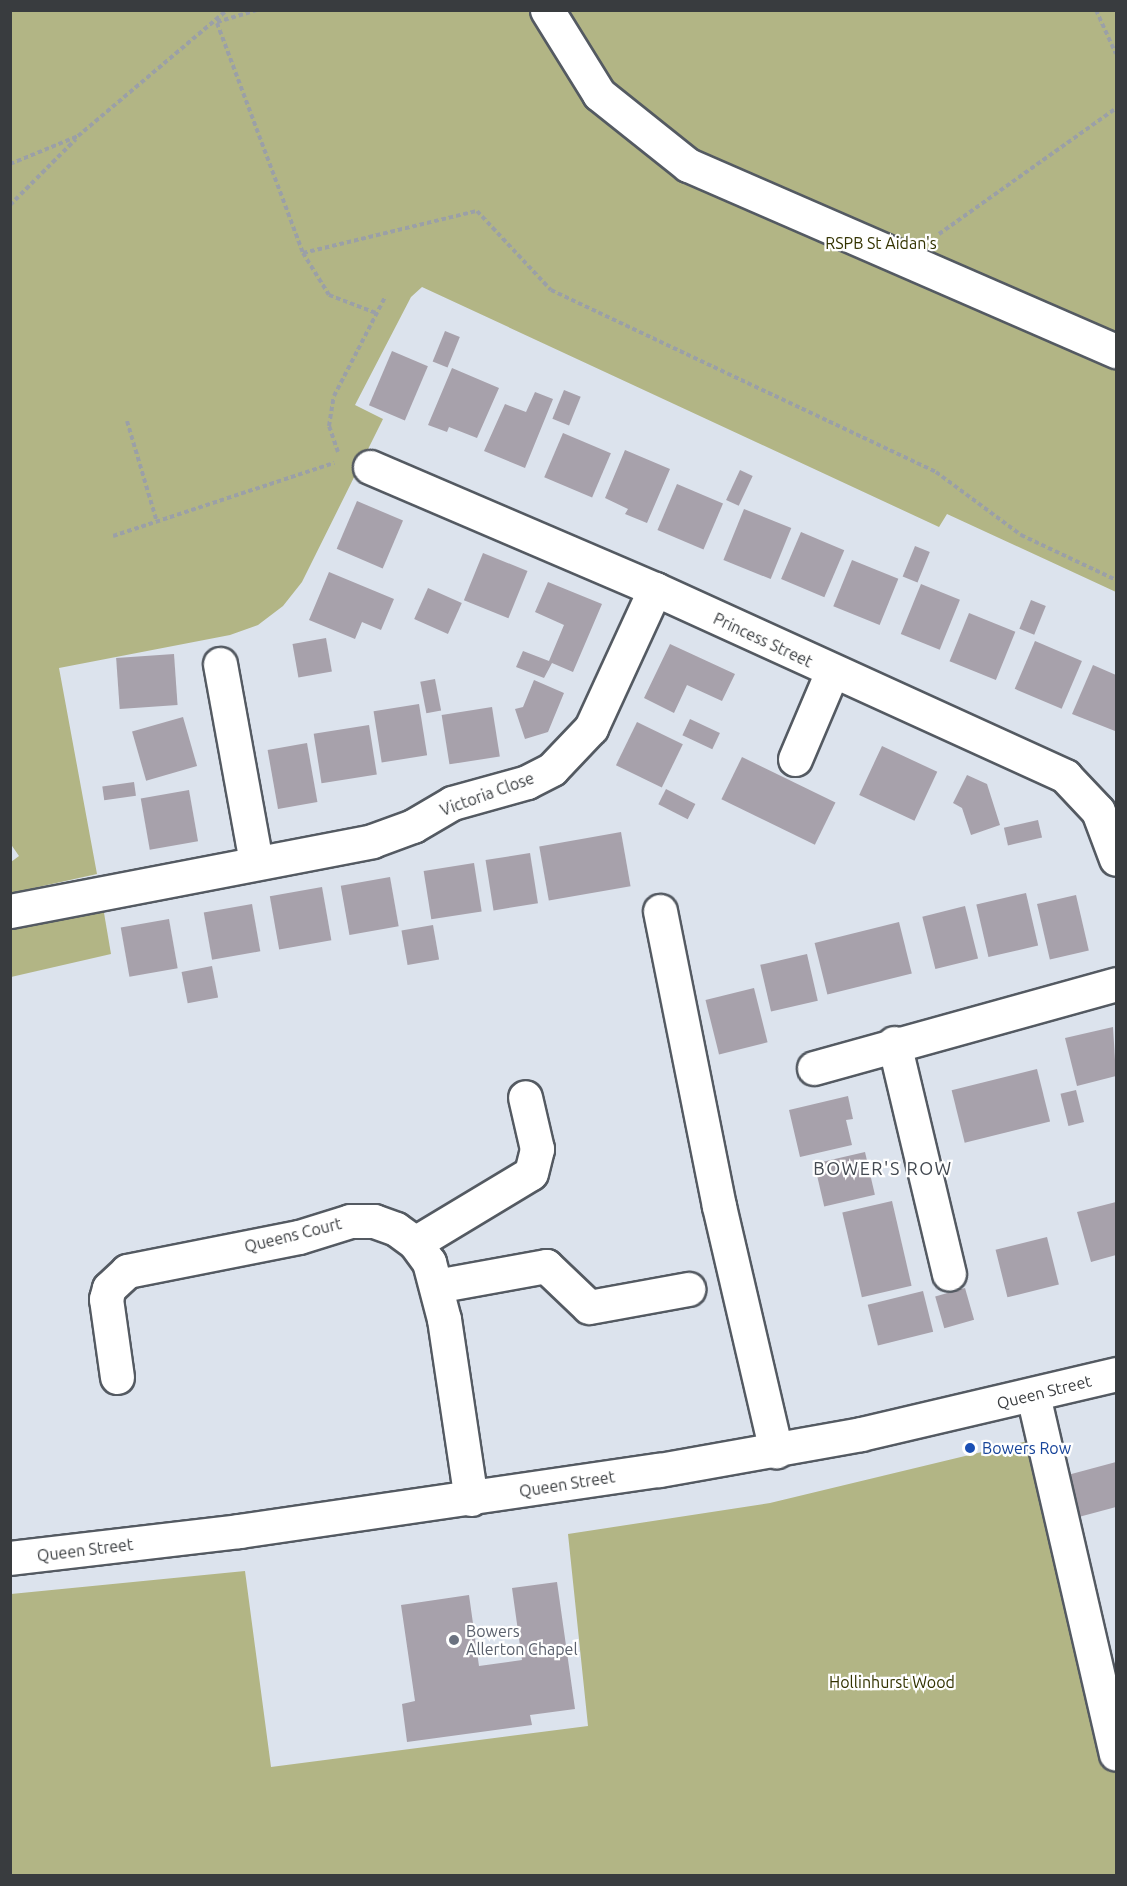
<!DOCTYPE html>
<html>
<head>
<meta charset="utf-8">
<style>
	body { margin:0 }
	#map { position:relative; width:1127px; height:1886px; overflow:hidden; background:#dce3ed; font-family:Ubuntu,sans-serif }
	div>[style] { position:absolute }
	.green>* { inset:0; background:#b2b585 }
	.building>* { inset:0; background:#a7a1ab; transform-origin:0 0 }
	.path>* { height:4px; margin-top:-2px; transform-origin:0; background:repeating-linear-gradient(90deg,#9ba0a7 0 4.5px,transparent 0 7.5px) }
	.roads { filter:drop-shadow(2px 0 #545a62) drop-shadow(-2px 0 #545a62) drop-shadow(0 2px #545a62) drop-shadow(0 -2px #545a62) }
	.minor>* { height:33px; margin:-16.5px; padding:0 16.5px; transform-origin:16.5px; border-radius:16.5px; background:#fff }
	.dots>* { width:16px; height:16px; translate:-50% -50%; box-sizing:border-box; border:3px solid #fff; border-radius:50% }
	span { translate:-50% -50%; white-space:nowrap; text-align:center; line-height:1.15; -webkit-text-stroke:4.5px #fff; paint-order:stroke }
	.park-label { font-size:16px; color:#330 }
	.street-label { font-size:16px; color:#393c3f }
	.transit-label { font-size:16px; color:#164399 }
	.left { translate:0 -50%; text-align:left }
	.worship-label { font-size:16px; color:#5b616d }
	.neighbourhood-label { font-size:18px; color:#424850; letter-spacing:1.5px }
	.frame { position:absolute; inset:0; border:12px solid #393c3f; pointer-events:none }
</style>
</head>
<body>
<div id="map">
	<div class="green">
		<div style="clip-path:polygon(10px 11px,1116px 11px,1116px 592px,947px 514px,939px 527px,422px 287px,411px 297px,355px 405px,383px 419px,302px 582px,283px 606px,258px 625px,230px 635px,59px 668px,97px 874px,11px 893px,11px 862px,19px 856px,10px 843px)"></div>
		<div style="clip-path:polygon(103px 907px,111px 954px,11px 977px,10px 927px)"></div>
		<div style="clip-path:polygon(1032px 1440px,1116px 1769px,1116px 1875px,11px 1876px,11px 1594px,245px 1571px,271px 1767px,588px 1726px,568px 1534px,770px 1503px)"></div>
	</div>
	<div class="building">
		<div style="left:445px;top:331px;width:16px;height:33px;rotate:22deg"></div>
		<div style="left:392px;top:351px;width:39px;height:59px;rotate:23deg"></div>
		<div style="clip-path:polygon(452px 368px,499px 388px,477px 438px,449px 427px,447px 432px,428px 425px)"></div>
		<div style="left:564px;top:390px;width:18px;height:31px;rotate:22deg"></div>
		<div style="clip-path:polygon(535px 392px,553px 399px,525px 468px,484px 451px,505px 404px,526px 412px)"></div>
		<div style="left:563px;top:433px;width:52px;height:48px;rotate:23deg"></div>
		<div style="clip-path:polygon(625px 450px,670px 469px,647px 523px,625px 514px,628px 509px,605px 498px)"></div>
		<div style="left:740px;top:470px;width:14px;height:33px;rotate:25deg"></div>
		<div style="left:677px;top:484px;width:50px;height:50px;rotate:23deg"></div>
		<div style="left:357px;top:501px;width:50px;height:52px;rotate:23deg"></div>
		<div style="left:744px;top:509px;width:51px;height:55px;rotate:22deg"></div>
		<div style="left:801px;top:532px;width:47px;height:51px;rotate:23deg"></div>
		<div style="left:915px;top:546px;width:16px;height:33px;rotate:22deg"></div>
		<div style="left:483px;top:553px;width:48px;height:51px;rotate:22deg"></div>
		<div style="left:852px;top:560px;width:50px;height:50px;rotate:22deg"></div>
		<div style="clip-path:polygon(329px 572px,394px 599px,381px 630px,362px 622px,355px 639px,309px 620px)"></div>
		<div style="clip-path:polygon(548px 582px,602px 604px,573px 672px,552px 663px,544px 678px,516px 667px,523px 651px,549px 661px,564px 625px,535px 612px)"></div>
		<div style="left:921px;top:584px;width:42px;height:54px;rotate:22deg"></div>
		<div style="left:428px;top:588px;width:37px;height:34px;rotate:24deg"></div>
		<div style="left:1031px;top:600px;width:16px;height:31px;rotate:22deg"></div>
		<div style="left:969px;top:613px;width:50px;height:52px;rotate:22deg"></div>
		<div style="left:326px;top:638px;width:34px;height:34px;rotate:80deg"></div>
		<div style="left:1035px;top:641px;width:51px;height:52px;rotate:23deg"></div>
		<div style="clip-path:polygon(670px 644px,735px 674px,722px 701px,687px 685px,674px 713px,644px 698px)"></div>
		<div style="left:174px;top:654px;width:51px;height:58px;rotate:86deg"></div>
		<div style="clip-path:polygon(1093px 665px,1116px 675px,1115px 731px,1072px 714px)"></div>
		<div style="left:435px;top:679px;width:32px;height:15px;rotate:79deg"></div>
		<div style="clip-path:polygon(534px 680px,564px 693px,548px 732px,525px 739px,515px 709px,523px 707px)"></div>
		<div style="left:419px;top:704px;width:52px;height:46px;rotate:81deg"></div>
		<div style="left:492px;top:707px;width:50px;height:51px;rotate:81deg"></div>
		<div style="left:183px;top:717px;width:51px;height:53px;rotate:74deg"></div>
		<div style="left:690px;top:719px;width:33px;height:18px;rotate:25deg"></div>
		<div style="left:637px;top:722px;width:51px;height:48px;rotate:26deg"></div>
		<div style="left:369px;top:725px;width:50px;height:56px;rotate:81deg"></div>
		<div style="left:307px;top:743px;width:60px;height:40px;rotate:80deg"></div>
		<div style="left:882px;top:746px;width:61px;height:54px;rotate:25deg"></div>
		<div style="left:742px;top:757px;width:104px;height:47px;rotate:26deg"></div>
		<div style="clip-path:polygon(967px 775px,987px 784px,1000px 825px,971px 835px,962px 808px,953px 803px)"></div>
		<div style="left:134px;top:782px;width:14px;height:32px;rotate:82deg"></div>
		<div style="left:666px;top:789px;width:33px;height:17px;rotate:27deg"></div>
		<div style="left:189px;top:790px;width:52px;height:49px;rotate:80deg"></div>
		<div style="left:1038px;top:820px;width:18px;height:35px;rotate:77deg"></div>
		<div style="left:621px;top:832px;width:55px;height:83px;rotate:80deg"></div>
		<div style="left:530px;top:853px;width:51px;height:45px;rotate:81deg"></div>
		<div style="left:474px;top:863px;width:49px;height:51px;rotate:81deg"></div>
		<div style="left:390px;top:877px;width:50px;height:50px;rotate:80deg"></div>
		<div style="left:322px;top:887px;width:54px;height:53px;rotate:80deg"></div>
		<div style="left:1026px;top:893px;width:54px;height:51px;rotate:77deg"></div>
		<div style="left:1076px;top:895px;width:57px;height:40px;rotate:77deg"></div>
		<div style="left:252px;top:904px;width:48px;height:49px;rotate:80deg"></div>
		<div style="left:965px;top:906px;width:54px;height:44px;rotate:76deg"></div>
		<div style="left:169px;top:919px;width:50px;height:49px;rotate:80deg"></div>
		<div style="left:899px;top:922px;width:53px;height:87px;rotate:76deg"></div>
		<div style="left:433px;top:925px;width:35px;height:32px;rotate:80deg"></div>
		<div style="left:807px;top:954px;width:48px;height:48px;rotate:77deg"></div>
		<div style="left:212px;top:966px;width:32px;height:31px;rotate:79deg"></div>
		<div style="left:754px;top:988px;width:56px;height:50px;rotate:76deg"></div>
		<div style="clip-path:polygon(1113px 1027px,1116px 1076px,1077px 1086px,1065px 1038px)"></div>
		<div style="left:1037px;top:1069px;width:54px;height:88px;rotate:76deg"></div>
		<div style="left:1076px;top:1090px;width:33px;height:16px;rotate:76deg"></div>
		<div style="clip-path:polygon(848px 1096px,853px 1119px,846px 1120px,852px 1145px,800px 1157px,789px 1110px)"></div>
		<div style="left:865px;top:1152px;width:44px;height:52px;rotate:77deg"></div>
		<div style="left:892px;top:1201px;width:87px;height:51px;rotate:77deg"></div>
		<div style="clip-path:polygon(1116px 1202px,1116px 1255px,1091px 1262px,1077px 1212px)"></div>
		<div style="left:1047px;top:1237px;width:49px;height:53px;rotate:76deg"></div>
		<div style="left:965px;top:1288px;width:33px;height:31px;rotate:74deg"></div>
		<div style="left:923px;top:1291px;width:42px;height:57px;rotate:76deg"></div>
		<div style="clip-path:polygon(1116px 1462px,1116px 1507px,1075px 1518px,1064px 1476px)"></div>
		<div style="clip-path:polygon(557px 1582px,575px 1709px,530px 1715px,532px 1725px,407px 1742px,402px 1704px,415px 1701px,401px 1605px,469px 1595px,479px 1666px,522px 1660px,512px 1588px)"></div>
	</div>
	<div class="path">
		<div style="left:1096px;top:10px;width:48px;rotate:65.6deg"></div>
		<div style="left:217px;top:22px;width:42px;rotate:-16.7deg"></div>
		<div style="left:217px;top:23px;width:246px;rotate:69.5deg"></div>
		<div style="left:303px;top:253px;width:179px;rotate:-13.6deg"></div>
		<div style="left:477px;top:211px;width:108px;rotate:46.9deg"></div>
		<div style="left:551px;top:290px;width:426px;rotate:25.3deg"></div>
		<div style="left:936px;top:472px;width:106px;rotate:36.5deg"></div>
		<div style="left:1021px;top:535px;width:105px;rotate:25.3deg"></div>
		<div style="left:10px;top:164px;width:74px;rotate:-22.4deg"></div>
		<div style="left:78px;top:136px;width:195px;rotate:-40.2deg"></div>
		<div style="left:10px;top:205px;width:93px;rotate:-45deg"></div>
		<div style="left:939px;top:234px;width:217px;rotate:-35.4deg"></div>
		<div style="left:303px;top:253px;width:49px;rotate:58.2deg"></div>
		<div style="left:329px;top:295px;width:50px;rotate:21deg"></div>
		<div style="left:127px;top:421px;width:105px;rotate:73.5deg"></div>
		<div style="left:338px;top:452px;width:28px;rotate:-109deg"></div>
		<div style="left:329px;top:426px;width:30px;rotate:-81deg"></div>
		<div style="left:334px;top:396px;width:111px;rotate:-62.7deg"></div>
		<div style="left:113px;top:536px;width:233px;rotate:-18.3deg"></div>
	</div>
	<div class="roads">
		<div class="minor">
			<div style="left:547px;top:10px;width:99px;rotate:58.2deg"></div>
			<div style="left:599px;top:94px;width:114px;rotate:38.6deg"></div>
			<div style="left:688px;top:165px;width:467px;rotate:23.5deg"></div>
			<div style="left:370px;top:467px;width:310px;rotate:23.2deg"></div>
			<div style="left:655px;top:589px;width:451px;rotate:24.5deg"></div>
			<div style="left:1065px;top:776px;width:48px;rotate:46.7deg"></div>
			<div style="left:1098px;top:811px;width:51px;rotate:69.4deg"></div>
			<div style="left:220px;top:664px;width:202px;rotate:79.7deg"></div>
			<div style="left:795px;top:759px;width:95px;rotate:-67deg"></div>
			<div style="left:10px;top:911px;width:369px;rotate:-10.9deg"></div>
			<div style="left:372px;top:841px;width:44px;rotate:-20.1deg"></div>
			<div style="left:413px;top:826px;width:45px;rotate:-30.5deg"></div>
			<div style="left:452px;top:803px;width:78px;rotate:-15.6deg"></div>
			<div style="left:527px;top:782px;width:28px;rotate:-27deg"></div>
			<div style="left:552px;top:769px;width:57px;rotate:-46.4deg"></div>
			<div style="left:591px;top:728px;width:153px;rotate:-65.3deg"></div>
			<div style="left:660px;top:911px;width:301px;rotate:78.7deg"></div>
			<div style="left:719px;top:1206px;width:252px;rotate:76.9deg"></div>
			<div style="left:894px;top:1043px;width:237px;rotate:76.6deg"></div>
			<div style="left:814px;top:1068px;width:313px;rotate:-15.5deg"></div>
			<div style="left:415px;top:1243px;width:135px;rotate:-31.1deg"></div>
			<div style="left:531px;top:1173px;width:25px;rotate:-76deg"></div>
			<div style="left:537px;top:1149px;width:53px;rotate:-103deg"></div>
			<div style="left:436px;top:1286px;width:112px;rotate:-10.3deg"></div>
			<div style="left:546px;top:1266px;width:59px;rotate:43.6deg"></div>
			<div style="left:589px;top:1307px;width:101px;rotate:-10.3deg"></div>
			<div style="left:117px;top:1377px;width:79px;rotate:-98deg"></div>
			<div style="left:106px;top:1299px;width:11px;rotate:-75deg"></div>
			<div style="left:109px;top:1288px;width:25px;rotate:-43deg"></div>
			<div style="left:127px;top:1271px;width:175px;rotate:-11.2deg"></div>
			<div style="left:299px;top:1237px;width:53px;rotate:-17.4deg"></div>
			<div style="left:350px;top:1221px;width:24px"></div>
			<div style="left:374px;top:1221px;width:23px;rotate:20deg"></div>
			<div style="left:396px;top:1229px;width:24px;rotate:36deg"></div>
			<div style="left:415px;top:1243px;width:24px;rotate:54deg"></div>
			<div style="left:429px;top:1262px;width:59px;rotate:75.3deg"></div>
			<div style="left:444px;top:1319px;width:182px;rotate:81.5deg"></div>
			<div style="left:1033px;top:1395px;width:368px;rotate:77deg"></div>
			<div style="left:10px;top:1558px;width:231px;rotate:-6.7deg"></div>
			<div style="left:239px;top:1531px;width:424px;rotate:-8.3deg"></div>
			<div style="left:659px;top:1470px;width:205px;rotate:-10.1deg"></div>
			<div style="left:861px;top:1434px;width:262px;rotate:-13.2deg"></div>
		</div>
	</div>
	<div class="dots">
		<div style="left:970px;top:1448px;background:#1a4fb4"></div>
		<div style="left:454px;top:1640px;background:#6b7280"></div>
	</div>
	<div class="park-label">
		<span style="left:881px;top:243px">RSPB St Aidan's</span>
		<span style="left:892px;top:1682px">Hollinhurst Wood</span>
	</div>
	<div class="street-label">
		<span style="left:763px;top:640px;rotate:25deg">Princess Street</span>
		<span style="left:487px;top:794px;rotate:-20deg">Victoria Close</span>
		<span style="left:293px;top:1235px;rotate:-14deg">Queens Court</span>
		<span style="left:1044px;top:1392px;rotate:-14deg">Queen Street</span>
		<span style="left:567px;top:1484px;rotate:-9deg">Queen Street</span>
		<span style="left:85px;top:1550px;rotate:-7deg">Queen Street</span>
	</div>
	<div class="transit-label">
		<span class="left" style="left:982px;top:1448px">Bowers Row</span>
	</div>
	<div class="worship-label">
		<span class="left" style="left:466px;top:1640px">Bowers<br>Allerton Chapel</span>
	</div>
	<div class="neighbourhood-label">
		<span style="left:883px;top:1168px">BOWER'S ROW</span>
	</div>
	<div class="frame"></div>
</div>
</body>
</html>
